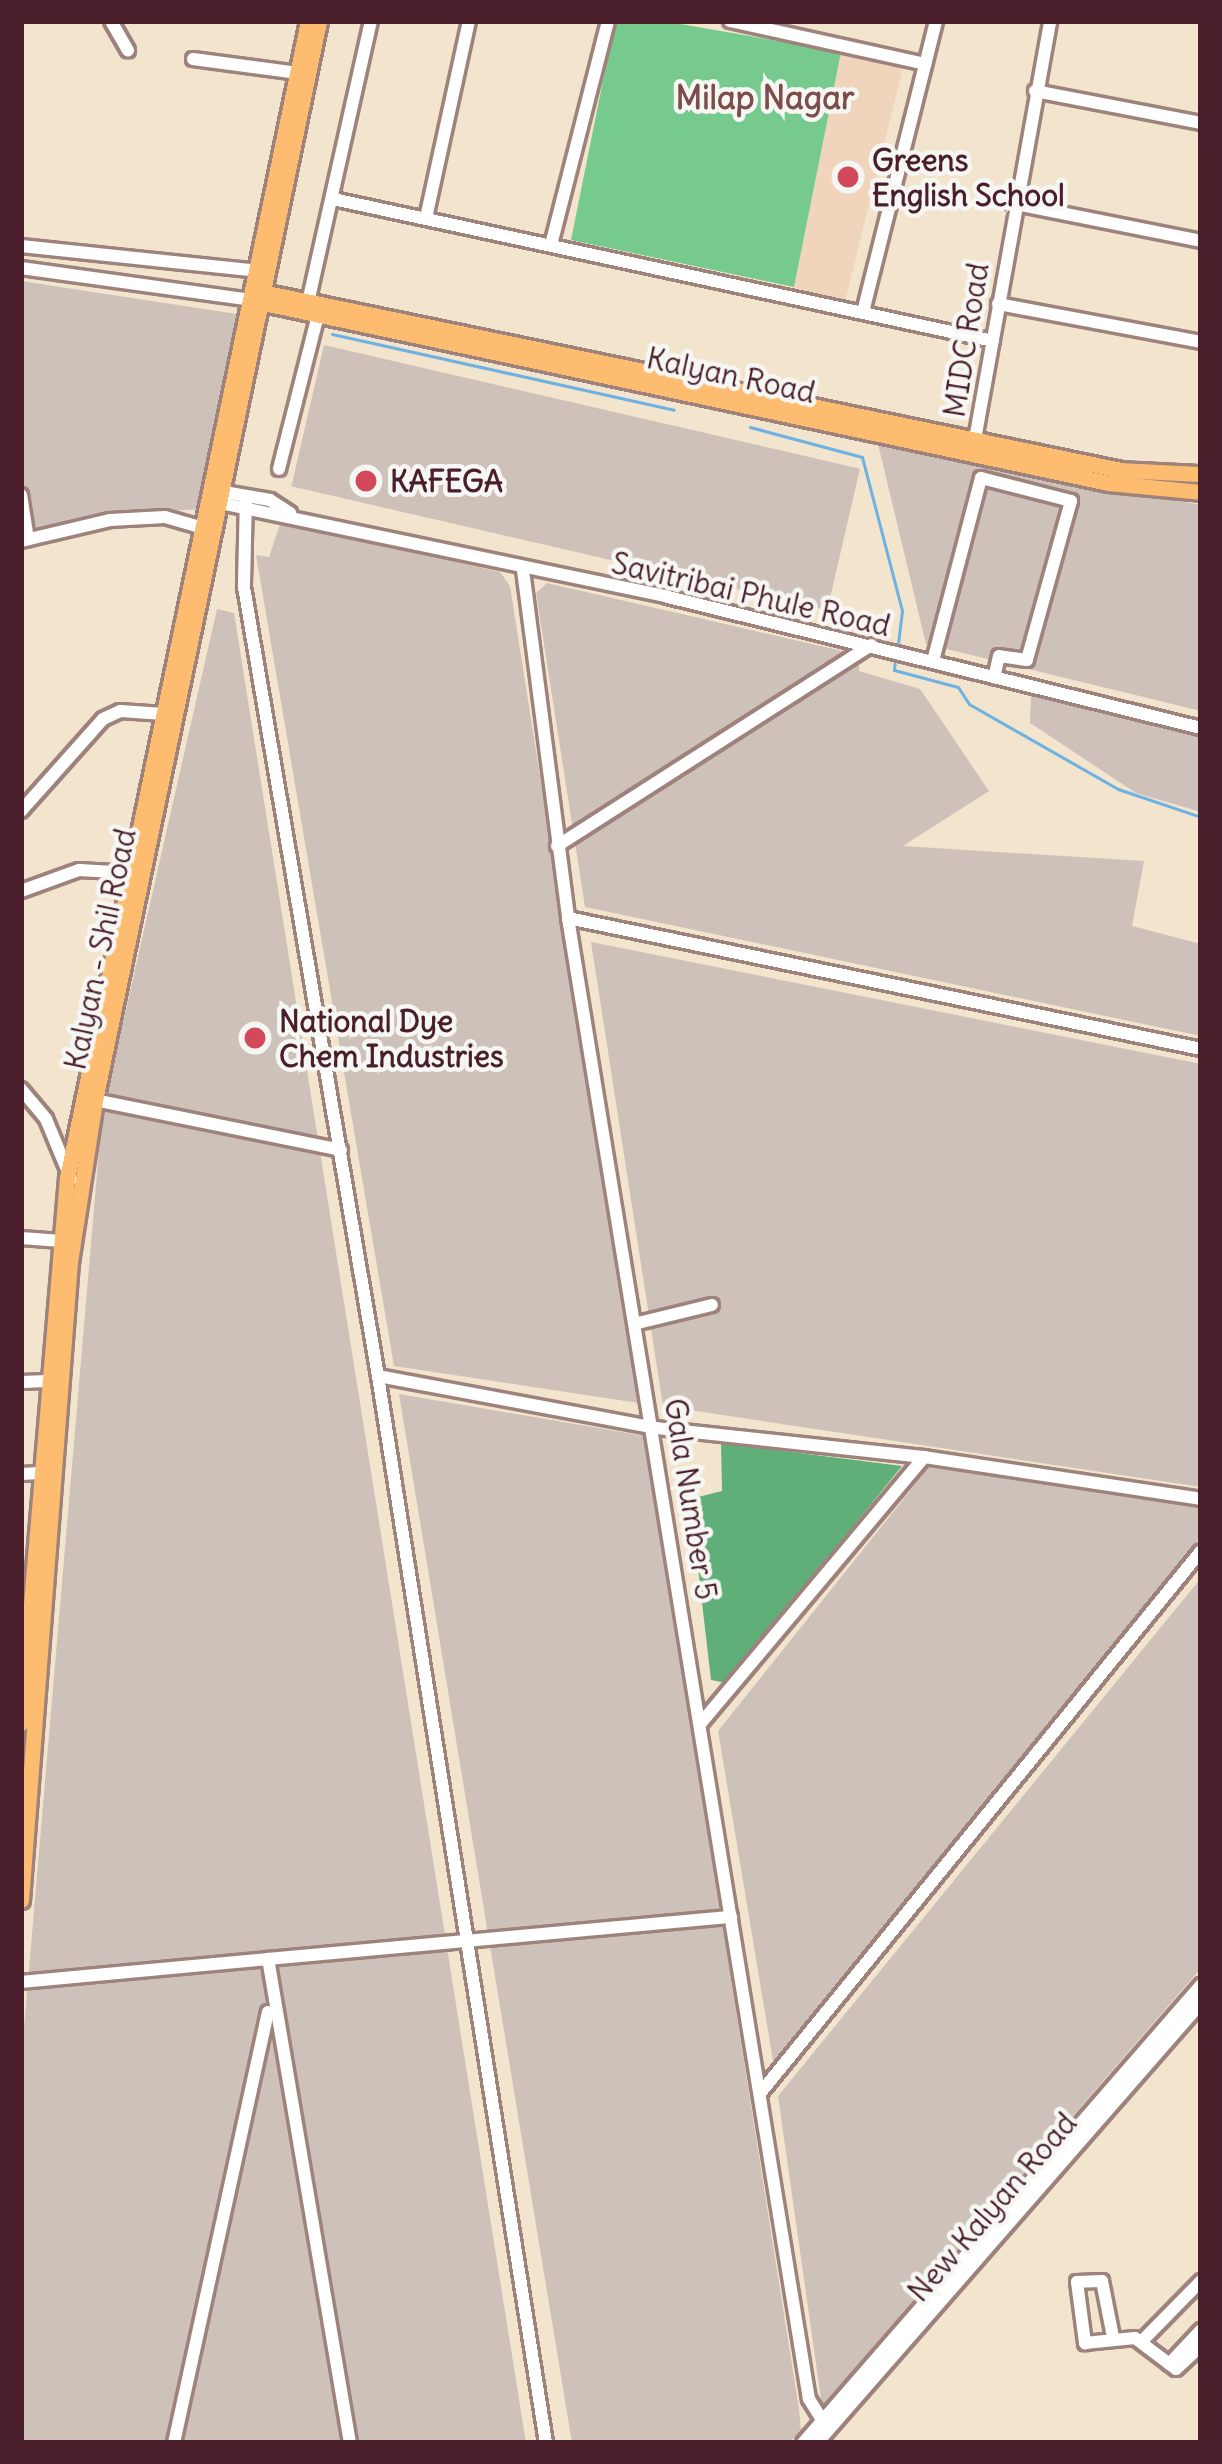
<!DOCTYPE html>
<html>
<head>
<meta charset="utf-8">
<style>
	body { margin:0 }
	#map { position:relative; width:1222px; height:2464px; overflow:hidden; background:#f3e4cd; font-family:Delius,sans-serif }
	div>[style] { position:absolute }
	.built>* { inset:0; background:#f0d5bc; transform-origin:0 0 }
	.industrial>* { inset:0; background:#cec1b9; transform-origin:0 0 }
	.green>* { inset:0; background:#76ca8d }
	.forest>* { inset:0; background:#60ae78 }
	.stream>* { height:3px; margin:-1.5px; padding:0 1.5px; transform-origin:1.5px; border-radius:1.5px; background:#6db2e3 }
	.roads { filter:drop-shadow(3px 0 #9e827c) drop-shadow(-3px 0 #9e827c) drop-shadow(0 3px #9e827c) drop-shadow(0 -3px #9e827c) }
	.minor>* { height:12px; margin:-6px; padding:0 6px; transform-origin:6px; border-radius:6px; background:#fff }
	.major>* { height:15px; margin:-7.5px; padding:0 7.5px; transform-origin:7.5px; border-radius:7.5px; background:#fdbc70 }
	.dots>* { width:33px; height:33px; translate:-50% -50%; box-sizing:border-box; border:6px solid #f6f6f2; border-radius:50% }
	span { translate:-50% -50%; white-space:nowrap; text-align:center; line-height:1.15; -webkit-text-stroke:9px #f6f6f2; paint-order:stroke }
	.poi-label { font-size:30px; color:#4a1f2b; font-weight:700 }
	.left { translate:0 -50%; text-align:left }
	.street-label { font-size:30px; color:#4a1f2b }
	.neighbourhood-label { font-size:33px; color:#7c4d4a; font-weight:700 }
	.frame { position:absolute; inset:0; border:24px solid #4a1f2b; pointer-events:none }
</style>
</head>
<body>
<div id="map">
	<div class="built">
		<div style="left:841px;top:52px;width:64px;height:240px;rotate:14deg"></div>
	</div>
	<div class="industrial">
		<div style="clip-path:polygon(21px 281px,237px 314px,202px 509px,127px 513px,21px 538px)"></div>
		<div style="left:324px;top:345px;width:550px;height:145px;rotate:13deg"></div>
		<div style="clip-path:polygon(878px 444px,1201px 505px,1201px 711px,926px 644px)"></div>
		<div style="clip-path:polygon(281px 521px,500px 572px,510px 586px,639px 1403px,394px 1366px,256px 555px,269px 557px)"></div>
		<div style="clip-path:polygon(547px 583px,860px 655px,859px 671px,920px 689px,989px 791px,903px 846px,1144px 861px,1132px 926px,1201px 944px,1201px 1036px,585px 907px,536px 593px)"></div>
		<div style="clip-path:polygon(217px 609px,234px 613px,526px 2443px,21px 2443px,21px 2063px,102px 1115px)"></div>
		<div style="clip-path:polygon(1031px 695px,1201px 734px,1201px 812px,1136px 793px,1030px 723px)"></div>
		<div style="clip-path:polygon(591px 942px,1201px 1064px,1201px 1487px,663px 1406px)"></div>
		<div style="clip-path:polygon(399px 1394px,645px 1436px,799px 2409px,801px 2430px,789px 2443px,572px 2443px)"></div>
		<div style="clip-path:polygon(929px 1467px,1201px 1506px,1201px 1536px,773px 2061px,718px 1731px)"></div>
		<div style="clip-path:polygon(1201px 1578px,1201px 1968px,822px 2406px,778px 2096px)"></div>
	</div>
	<div class="green">
		<div style="clip-path:polygon(615px 21px,663px 21px,841px 52px,794px 287px,571px 240px)"></div>
	</div>
	<div class="forest">
		<div style="clip-path:polygon(721px 1443px,902px 1466px,726px 1683px,711px 1680px,690px 1499px,722px 1491px)"></div>
	</div>
	<div class="stream">
		<div style="left:332px;top:334px;width:350px;rotate:12.5deg"></div>
		<div style="left:750px;top:427px;width:116px;rotate:15deg"></div>
		<div style="left:862px;top:457px;width:159px;rotate:75.4deg"></div>
		<div style="left:902px;top:611px;width:31px;rotate:97deg"></div>
		<div style="left:895px;top:660px;width:10px;rotate:96deg"></div>
		<div style="left:894px;top:670px;width:66px;rotate:14.9deg"></div>
		<div style="left:958px;top:687px;width:20px;rotate:57deg"></div>
		<div style="left:969px;top:704px;width:172px;rotate:29.7deg"></div>
		<div style="left:1118px;top:789px;width:88px;rotate:18.6deg"></div>
	</div>
	<div class="roads">
		<div class="minor">
			<div style="left:111px;top:21px;width:34px;rotate:60deg"></div>
			<div style="left:730px;top:21px;width:200px;rotate:12.4deg"></div>
			<div style="left:193px;top:59px;width:106px;rotate:7.6deg"></div>
			<div style="left:1035px;top:91px;width:169px;rotate:10.9deg"></div>
			<div style="left:333px;top:199px;width:675px;rotate:12.14deg"></div>
			<div style="left:1011px;top:203px;width:194px;rotate:11.3deg"></div>
			<div style="left:426px;top:218px;width:202px;rotate:-77.7deg"></div>
			<div style="left:551px;top:245px;width:231px;rotate:-75.7deg"></div>
			<div style="left:21px;top:246px;width:237px;rotate:6deg"></div>
			<div style="left:21px;top:268px;width:232px;rotate:7.9deg"></div>
			<div style="left:998px;top:304px;width:207px;rotate:10.6deg"></div>
			<div style="left:307px;top:307px;width:293px;rotate:-77.4deg"></div>
			<div style="left:863px;top:312px;width:300px;rotate:-75.9deg"></div>
			<div style="left:974px;top:445px;width:431px;rotate:-79.8deg"></div>
			<div style="left:279px;top:469px;width:167px;rotate:-75.8deg"></div>
			<div style="left:218px;top:491px;width:53px;rotate:9.8deg"></div>
			<div style="left:270px;top:500px;width:24px;rotate:33deg"></div>
			<div style="left:21px;top:495px;width:45px;rotate:81deg"></div>
			<div style="left:246px;top:496px;width:91px;rotate:91.3deg"></div>
			<div style="left:244px;top:587px;width:800px;rotate:80.36deg"></div>
			<div style="left:378px;top:1376px;width:1080px;rotate:81.05deg"></div>
			<div style="left:215px;top:502px;width:463px;rotate:11.8deg"></div>
			<div style="left:668px;top:597px;width:549px;rotate:13.81deg"></div>
			<div style="left:21px;top:541px;width:91px;rotate:-13.3deg"></div>
			<div style="left:110px;top:520px;width:55px;rotate:-3.1deg"></div>
			<div style="left:165px;top:517px;width:40px;rotate:16deg"></div>
			<div style="left:523px;top:570px;width:351px;rotate:82.6deg"></div>
			<div style="left:568px;top:918px;width:1500px;rotate:80.76deg"></div>
			<div style="left:809px;top:2399px;width:36px;rotate:58deg"></div>
			<div style="left:933px;top:661px;width:189px;rotate:-75.3deg"></div>
			<div style="left:981px;top:478px;width:93px;rotate:14.3deg"></div>
			<div style="left:1071px;top:501px;width:165px;rotate:105.5deg"></div>
			<div style="left:1027px;top:660px;width:28px;rotate:-172deg"></div>
			<div style="left:999px;top:656px;width:22px;rotate:103deg"></div>
			<div style="left:21px;top:811px;width:123px;rotate:-48.3deg"></div>
			<div style="left:103px;top:719px;width:19px;rotate:-25deg"></div>
			<div style="left:120px;top:711px;width:44px;rotate:3.9deg"></div>
			<div style="left:557px;top:846px;width:373px;rotate:-32.6deg"></div>
			<div style="left:21px;top:891px;width:62px;rotate:-19.9deg"></div>
			<div style="left:79px;top:870px;width:52px;rotate:3.3deg"></div>
			<div style="left:568px;top:918px;width:646px;rotate:11.69deg"></div>
			<div style="left:21px;top:1089px;width:39px;rotate:50deg"></div>
			<div style="left:46px;top:1119px;width:65px;rotate:67.4deg"></div>
			<div style="left:95px;top:1100px;width:251px;rotate:11.5deg"></div>
			<div style="left:21px;top:1238px;width:40px;rotate:4.3deg"></div>
			<div style="left:638px;top:1323px;width:76px;rotate:-13.7deg"></div>
			<div style="left:378px;top:1376px;width:283px;rotate:10.6deg"></div>
			<div style="left:656px;top:1428px;width:270px;rotate:6.2deg"></div>
			<div style="left:924px;top:1457px;width:280px;rotate:8.6deg"></div>
			<div style="left:21px;top:1382px;width:27px;rotate:-2deg"></div>
			<div style="left:21px;top:1474px;width:19px;rotate:-3deg"></div>
			<div style="left:701px;top:1723px;width:347px;rotate:-50deg"></div>
			<div style="left:21px;top:1982px;width:248px;rotate:-5.3deg"></div>
			<div style="left:762px;top:2091px;width:696px;rotate:-50.89deg"></div>
			<div style="left:1113px;top:2337px;width:57px;rotate:-101.1deg"></div>
			<div style="left:1102px;top:2281px;width:25px;rotate:178deg"></div>
			<div style="left:1077px;top:2282px;width:62px;rotate:82.5deg"></div>
			<div style="left:1085px;top:2343px;width:50px;rotate:-5.7deg"></div>
			<div style="left:1135px;top:2338px;width:51px;rotate:37.1deg"></div>
			<div style="left:1176px;top:2369px;width:34px;rotate:-43deg"></div>
			<div style="left:1142px;top:2341px;width:84px;rotate:-45.5deg"></div>
			<div style="left:1169px;top:2364px;width:47px;rotate:-46.7deg"></div>
			<div style="left:174px;top:2443px;width:441px;rotate:-77.7deg"></div>
			<div style="left:350px;top:2443px;width:491px;rotate:-99.6deg"></div>
			<div style="left:268px;top:1959px;width:465px;rotate:-5.2deg"></div>
			<div style="left:803px;top:2443px;width:607px;rotate:-49.01deg"></div>
			<div style="left:817px;top:2443px;width:584px;rotate:-48.89deg"></div>
		</div>
		<div class="major">
			<div style="left:262px;top:292px;width:877px;rotate:11.71deg"></div>
			<div style="left:1121px;top:470px;width:80px;rotate:2.9deg"></div>
			<div style="left:259px;top:302px;width:868px;rotate:12.03deg"></div>
			<div style="left:1108px;top:483px;width:93px;rotate:5.5deg"></div>
			<div style="left:21px;top:1723px;width:547px;rotate:-85.18deg"></div>
			<div style="left:67px;top:1178px;width:1182px;rotate:-78.23deg"></div>
			<div style="left:21px;top:1900px;width:640px;rotate:-85.61deg"></div>
			<div style="left:70px;top:1262px;width:164px;rotate:-81.2deg"></div>
			<div style="left:95px;top:1100px;width:1102px;rotate:-78.27deg"></div>
		</div>
	</div>
	<div class="dots">
		<div style="left:848px;top:177px;background:#d1495b"></div>
		<div style="left:366px;top:481px;background:#d1495b"></div>
		<div style="left:255px;top:1038px;background:#d1495b"></div>
	</div>
	<div class="poi-label">
		<span class="left" style="left:872px;top:177px">Greens<br>English School</span>
		<span class="left" style="left:390px;top:481px">KAFEGA</span>
		<span class="left" style="left:279px;top:1038px">National Dye<br>Chem Industries</span>
	</div>
	<div class="street-label">
		<span style="left:966px;top:340px;rotate:-81deg">MIDC Road</span>
		<span style="left:731px;top:375px;rotate:12deg">Kalyan Road</span>
		<span style="left:751px;top:594px;rotate:13deg">Savitribai Phule Road</span>
		<span style="left:100px;top:949px;rotate:-78deg">Kalyan - Shil Road</span>
		<span style="left:691px;top:1499px;rotate:81deg">Gala Number 5</span>
		<span style="left:992px;top:2207px;rotate:-49deg">New Kalyan Road</span>
	</div>
	<div class="neighbourhood-label">
		<span style="left:765px;top:98px">Milap Nagar</span>
	</div>
	<div class="frame"></div>
</div>
</body>
</html>
